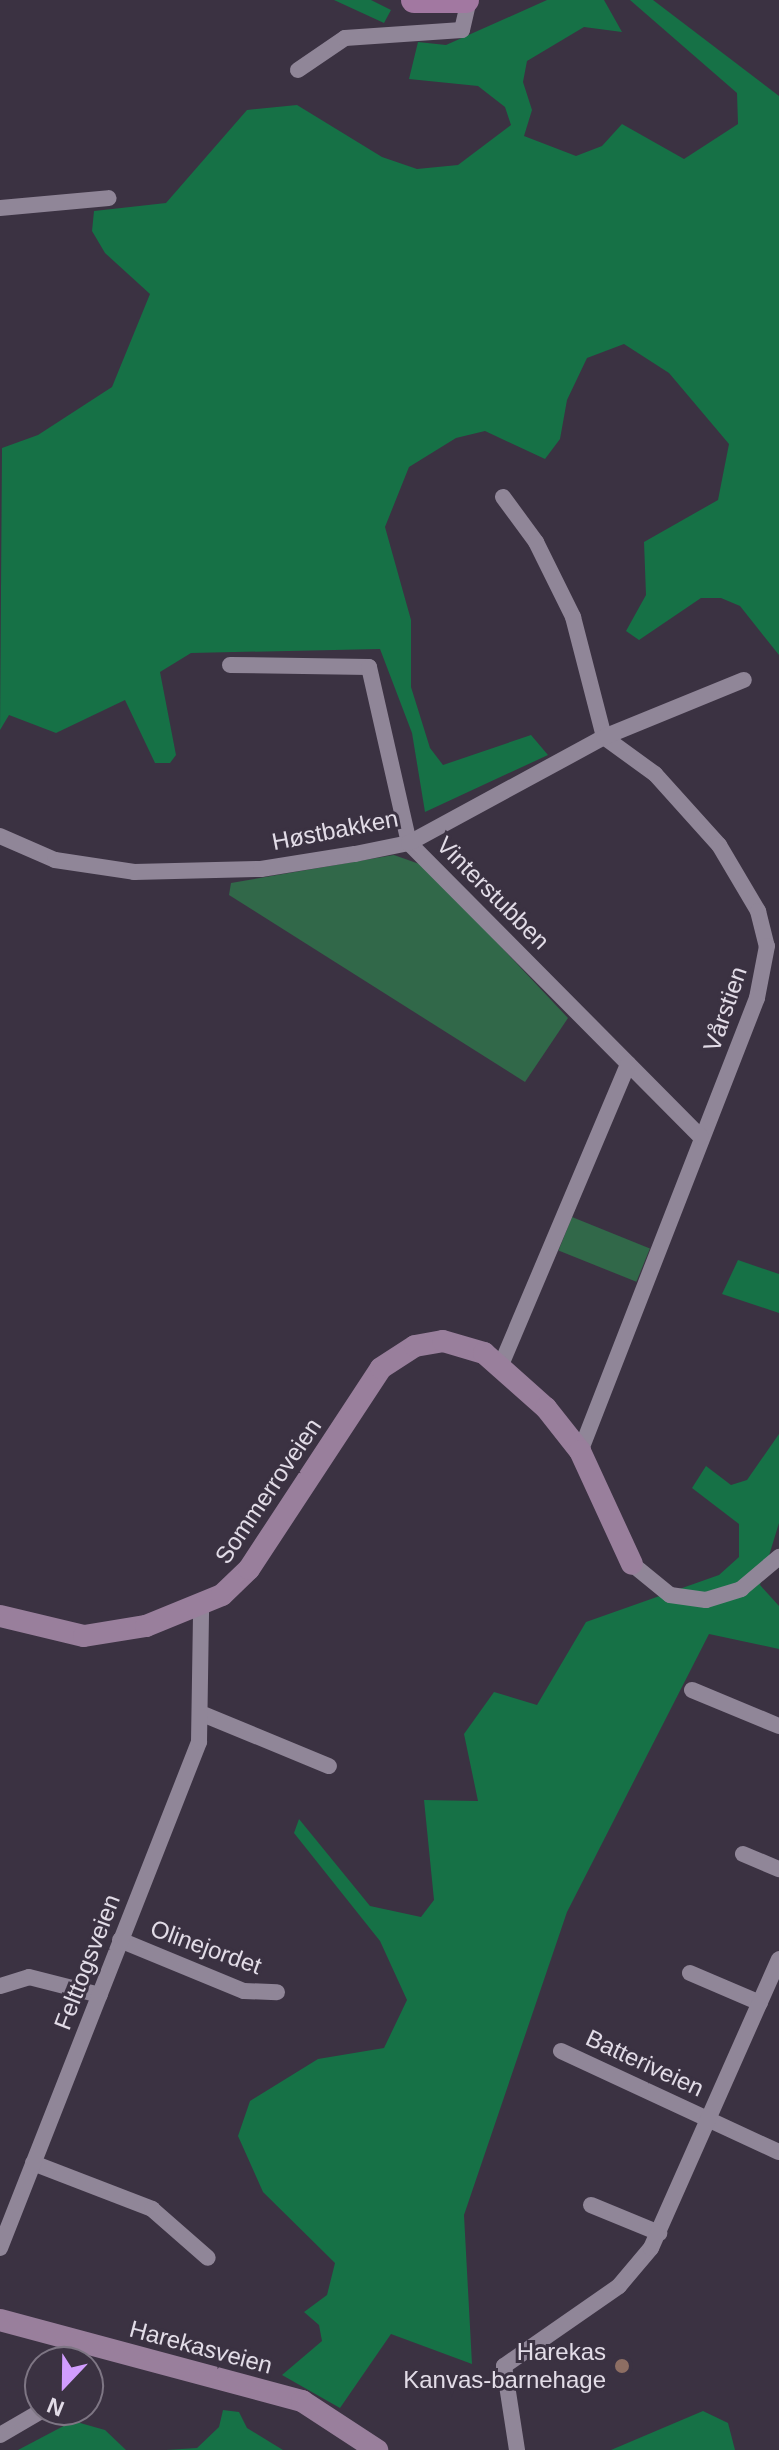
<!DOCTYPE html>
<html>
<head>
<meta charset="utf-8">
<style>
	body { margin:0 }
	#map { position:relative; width:779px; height:2450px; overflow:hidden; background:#3b3242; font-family:Helvetica,sans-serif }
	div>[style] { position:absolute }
	.green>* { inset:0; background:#316849; transform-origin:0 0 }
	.forest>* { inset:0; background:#167146 }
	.street>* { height:16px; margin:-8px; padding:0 8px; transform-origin:8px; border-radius:8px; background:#908698 }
	.secondary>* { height:22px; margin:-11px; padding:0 11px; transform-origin:11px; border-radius:11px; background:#997f9c }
	.primary>* { height:26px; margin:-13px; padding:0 13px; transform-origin:13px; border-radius:13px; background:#a278a1 }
	.dots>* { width:22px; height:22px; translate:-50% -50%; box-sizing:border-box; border:4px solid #3b3242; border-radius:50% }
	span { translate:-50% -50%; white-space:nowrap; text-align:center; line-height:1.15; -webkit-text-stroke:6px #3b3242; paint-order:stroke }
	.street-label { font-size:24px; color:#e2dce7 }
	.poi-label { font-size:24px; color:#e2dce7 }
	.right { translate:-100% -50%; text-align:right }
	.north { position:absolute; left:24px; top:2346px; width:80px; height:80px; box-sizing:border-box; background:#3b3242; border:2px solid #7e7684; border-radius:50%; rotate:202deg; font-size:22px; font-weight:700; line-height:32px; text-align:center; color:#e2dce7 }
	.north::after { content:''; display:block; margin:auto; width:28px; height:36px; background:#d19dfe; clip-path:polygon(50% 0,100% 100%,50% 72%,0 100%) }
</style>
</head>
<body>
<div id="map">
	<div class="green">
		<div style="clip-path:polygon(394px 855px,425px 866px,568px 1018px,525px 1082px,229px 895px,231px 883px)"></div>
		<div style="left:572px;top:1217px;width:84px;height:36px;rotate:22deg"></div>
	</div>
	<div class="forest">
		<div style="clip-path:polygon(334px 0,371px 0,391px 10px,384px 23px)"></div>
		<div style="clip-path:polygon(547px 0,604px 0,622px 32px,584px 27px,527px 61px,523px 82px,532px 110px,524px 136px,576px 156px,602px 146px,622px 124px,684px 159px,738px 124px,737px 93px,630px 0,653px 0,779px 96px,779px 655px,740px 606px,721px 598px,701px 598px,639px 640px,626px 631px,646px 595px,644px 542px,718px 500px,729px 444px,669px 373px,624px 344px,587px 358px,567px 400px,560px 439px,545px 459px,485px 431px,456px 438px,409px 467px,385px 527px,411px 620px,411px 687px,430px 748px,443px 765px,531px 735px,548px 755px,425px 812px,412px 733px,380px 649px,191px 653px,160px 672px,176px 755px,170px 763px,155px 763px,125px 700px,56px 733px,9px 715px,0 730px,2px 448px,38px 435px,112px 387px,150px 294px,105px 253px,92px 231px,94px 211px,166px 203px,247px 110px,297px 105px,382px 157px,417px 169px,458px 165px,511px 125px,505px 107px,478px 86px,409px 79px,418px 42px,446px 45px)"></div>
		<div style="clip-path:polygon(738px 1260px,779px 1274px,779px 1313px,722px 1294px)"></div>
		<div style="clip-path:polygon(779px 1434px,779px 1523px,760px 1585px,779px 1606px,779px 1649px,709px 1634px,567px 1912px,464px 2215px,472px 2364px,391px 2334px,340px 2408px,282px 2375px,322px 2341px,319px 2325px,304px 2312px,327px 2295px,335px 2263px,263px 2192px,238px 2136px,250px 2101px,318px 2059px,384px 2048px,407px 2000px,380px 1941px,294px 1833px,299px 1819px,370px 1906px,421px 1917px,434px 1900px,424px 1800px,478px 1801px,464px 1734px,494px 1692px,537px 1705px,586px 1622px,719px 1575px,739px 1557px,739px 1524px,692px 1488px,706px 1466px,731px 1485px,747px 1480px)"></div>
		<div style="clip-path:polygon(223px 2410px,239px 2412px,247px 2428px,283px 2450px,166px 2450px,197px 2448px,219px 2427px)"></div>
		<div style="clip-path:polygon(703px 2411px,728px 2423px,735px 2450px,611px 2450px)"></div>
		<div style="clip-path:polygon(73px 2421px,105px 2430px,126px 2450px,18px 2450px)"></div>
	</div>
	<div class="street">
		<div style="left:298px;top:70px;width:57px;rotate:-34.2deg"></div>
		<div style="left:345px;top:38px;width:117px;rotate:-3.9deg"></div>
		<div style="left:462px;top:30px;width:31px;rotate:-77deg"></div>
		<div style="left:0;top:208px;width:109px;rotate:-5.2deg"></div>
		<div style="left:503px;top:497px;width:56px;rotate:53.7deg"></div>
		<div style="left:536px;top:542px;width:84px;rotate:63.7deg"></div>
		<div style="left:573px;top:617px;width:124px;rotate:75.5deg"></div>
		<div style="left:604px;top:737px;width:63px;rotate:36deg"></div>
		<div style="left:655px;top:774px;width:96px;rotate:48deg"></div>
		<div style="left:719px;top:845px;width:77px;rotate:59.4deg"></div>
		<div style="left:758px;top:911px;width:36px;rotate:76deg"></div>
		<div style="left:767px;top:946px;width:53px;rotate:100.9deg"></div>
		<div style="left:757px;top:998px;width:486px;rotate:111.3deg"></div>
		<div style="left:230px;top:665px;width:139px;rotate:0.8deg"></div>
		<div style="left:369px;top:667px;width:180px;rotate:77.2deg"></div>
		<div style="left:409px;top:843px;width:414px;rotate:45.2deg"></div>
		<div style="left:0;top:836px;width:60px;rotate:23.6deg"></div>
		<div style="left:55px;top:860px;width:80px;rotate:8.6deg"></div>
		<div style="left:134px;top:872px;width:127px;rotate:-1.4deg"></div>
		<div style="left:261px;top:869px;width:95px;rotate:-9.1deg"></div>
		<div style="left:355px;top:854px;width:55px;rotate:-11.5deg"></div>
		<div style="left:409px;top:843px;width:222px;rotate:-28.5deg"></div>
		<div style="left:604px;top:737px;width:151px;rotate:-22.2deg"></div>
		<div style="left:501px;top:1365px;width:327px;rotate:-67.1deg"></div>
		<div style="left:632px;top:1564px;width:49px;rotate:39.2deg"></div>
		<div style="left:670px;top:1595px;width:36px;rotate:8deg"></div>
		<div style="left:706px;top:1600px;width:37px;rotate:-17deg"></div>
		<div style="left:741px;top:1589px;width:50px;rotate:-40.1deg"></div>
		<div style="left:692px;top:1690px;width:94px;rotate:22.5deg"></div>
		<div style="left:205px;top:1715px;width:134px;rotate:22.4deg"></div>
		<div style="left:743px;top:1854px;width:39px;rotate:23deg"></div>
		<div style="left:120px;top:1940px;width:134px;rotate:22.4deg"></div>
		<div style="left:244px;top:1991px;width:33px;rotate:2deg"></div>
		<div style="left:690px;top:1973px;width:76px;rotate:23.2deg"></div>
		<div style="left:0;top:1986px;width:30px;rotate:-17deg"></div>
		<div style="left:29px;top:1977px;width:73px;rotate:14.2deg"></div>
		<div style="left:561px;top:2051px;width:240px;rotate:24.9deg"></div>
		<div style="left:33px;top:2163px;width:128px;rotate:21.1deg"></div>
		<div style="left:152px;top:2209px;width:74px;rotate:41.2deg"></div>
		<div style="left:591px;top:2205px;width:74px;rotate:22.4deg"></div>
		<div style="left:0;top:2248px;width:544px;rotate:-68.53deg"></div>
		<div style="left:199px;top:1742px;width:134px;rotate:-89.1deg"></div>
		<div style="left:0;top:2435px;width:50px;rotate:-30.2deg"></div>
		<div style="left:517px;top:2450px;width:85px;rotate:-98.8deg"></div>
		<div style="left:504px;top:2366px;width:140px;rotate:-34.8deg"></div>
		<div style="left:619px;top:2286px;width:50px;rotate:-49.9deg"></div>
		<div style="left:651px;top:2248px;width:316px;rotate:-66.1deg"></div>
	</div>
	<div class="secondary">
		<div style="left:0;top:1616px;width:86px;rotate:13.4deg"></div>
		<div style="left:84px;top:1636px;width:63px;rotate:-9.2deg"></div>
		<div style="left:146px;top:1626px;width:82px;rotate:-22.2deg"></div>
		<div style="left:222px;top:1595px;width:37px;rotate:-44deg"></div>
		<div style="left:249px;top:1569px;width:240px;rotate:-56.7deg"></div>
		<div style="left:381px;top:1368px;width:40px;rotate:-32.9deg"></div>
		<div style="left:415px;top:1346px;width:28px;rotate:-10deg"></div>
		<div style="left:443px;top:1341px;width:43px;rotate:16.3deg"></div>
		<div style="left:484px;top:1353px;width:83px;rotate:41.6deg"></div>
		<div style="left:546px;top:1408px;width:55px;rotate:51.7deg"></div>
		<div style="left:580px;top:1451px;width:124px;rotate:65.3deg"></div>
		<div style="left:0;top:2320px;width:313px;rotate:15deg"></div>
		<div style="left:302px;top:2401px;width:90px;rotate:33.2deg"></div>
	</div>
	<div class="primary">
		<div style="left:414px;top:0;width:52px"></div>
	</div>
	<div class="dots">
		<div style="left:622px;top:2366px;background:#8d6e63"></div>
	</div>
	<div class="street-label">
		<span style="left:335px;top:830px;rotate:-11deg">Høstbakken</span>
		<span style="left:493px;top:893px;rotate:45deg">Vinterstubben</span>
		<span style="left:725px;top:1009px;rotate:-71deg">Vårstien</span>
		<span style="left:268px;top:1491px;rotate:-56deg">Sommerroveien</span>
		<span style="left:206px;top:1947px;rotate:20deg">Olinejordet</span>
		<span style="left:87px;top:1962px;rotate:-69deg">Felttogsveien</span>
		<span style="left:645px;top:2063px;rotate:25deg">Batteriveien</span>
		<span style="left:201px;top:2347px;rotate:15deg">Harekasveien</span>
	</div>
	<div class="poi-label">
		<span class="right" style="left:606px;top:2366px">Harekas<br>Kanvas-barnehage</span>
	</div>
	<div class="north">N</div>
</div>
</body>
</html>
